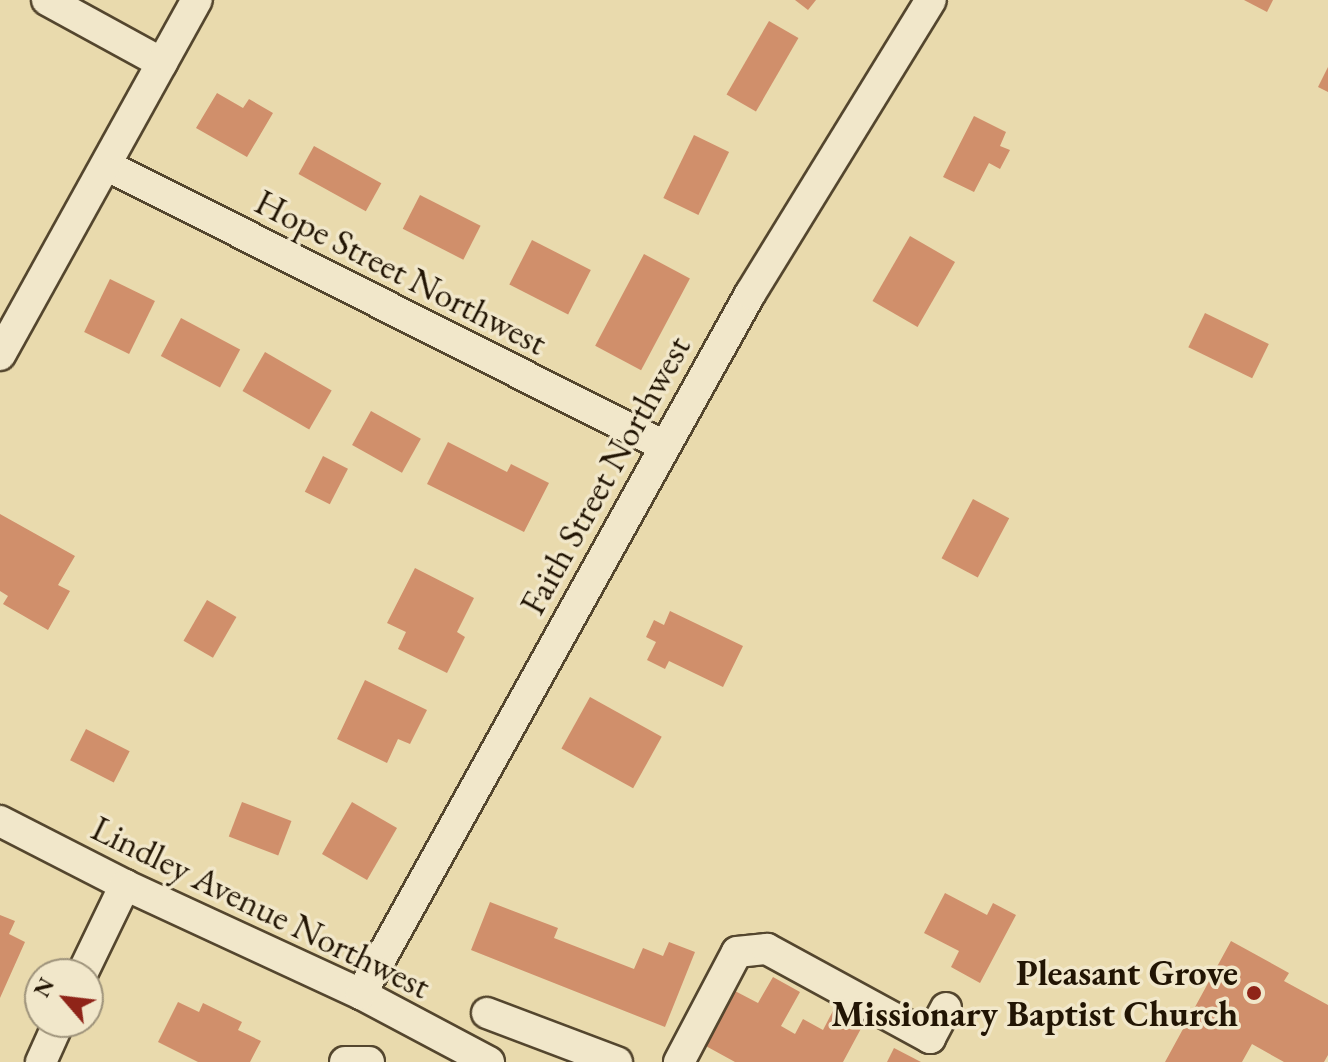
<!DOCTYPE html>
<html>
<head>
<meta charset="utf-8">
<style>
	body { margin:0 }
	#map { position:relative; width:1328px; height:1062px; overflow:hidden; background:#e9daad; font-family:"EB Garamond",serif }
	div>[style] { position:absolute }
	.building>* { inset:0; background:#d08f6b; transform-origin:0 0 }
	.roads { filter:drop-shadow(2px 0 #54462e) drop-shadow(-2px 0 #54462e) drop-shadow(0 2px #54462e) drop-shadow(0 -2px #54462e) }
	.minor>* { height:30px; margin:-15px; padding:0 15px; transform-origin:15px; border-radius:15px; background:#f1e7ca }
	.dots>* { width:22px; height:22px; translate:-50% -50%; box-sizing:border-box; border:4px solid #f1e7ca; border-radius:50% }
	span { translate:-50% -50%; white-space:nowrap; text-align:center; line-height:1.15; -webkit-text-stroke:7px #f1e7ca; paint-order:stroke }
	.street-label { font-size:36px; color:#221504 }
	.poi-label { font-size:36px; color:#221504; font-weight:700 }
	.right { translate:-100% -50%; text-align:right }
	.north { position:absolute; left:24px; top:958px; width:80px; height:80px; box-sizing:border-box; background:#f1e7ca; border:2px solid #9e937b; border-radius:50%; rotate:298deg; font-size:22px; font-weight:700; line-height:32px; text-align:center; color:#221504 }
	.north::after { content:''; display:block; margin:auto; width:28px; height:36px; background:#8f2418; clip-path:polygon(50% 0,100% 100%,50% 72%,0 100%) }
</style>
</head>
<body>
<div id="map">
	<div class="building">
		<div style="clip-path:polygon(795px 0,816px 0,808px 10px)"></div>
		<div style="clip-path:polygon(1244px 0,1273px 0,1267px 12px)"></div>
		<div style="left:769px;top:21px;width:34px;height:85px;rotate:30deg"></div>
		<div style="clip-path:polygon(1328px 67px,1328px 92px,1318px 87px)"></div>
		<div style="clip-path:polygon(217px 93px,243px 108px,249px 99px,273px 113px,247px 157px,196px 128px)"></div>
		<div style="clip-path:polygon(974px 116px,1006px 132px,1000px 146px,1010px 150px,1000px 169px,989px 163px,974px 192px,943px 177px)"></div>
		<div style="left:694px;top:135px;width:39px;height:70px;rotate:26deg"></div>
		<div style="left:314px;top:146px;width:77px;height:32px;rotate:29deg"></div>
		<div style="left:420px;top:195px;width:68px;height:38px;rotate:27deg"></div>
		<div style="left:910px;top:236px;width:52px;height:75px;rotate:30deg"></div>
		<div style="left:532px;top:240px;width:66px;height:50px;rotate:27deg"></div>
		<div style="left:644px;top:254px;width:52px;height:104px;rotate:28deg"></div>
		<div style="left:110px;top:279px;width:50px;height:59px;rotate:26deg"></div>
		<div style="left:1205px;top:313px;width:71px;height:38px;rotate:26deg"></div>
		<div style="left:181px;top:318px;width:67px;height:43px;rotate:28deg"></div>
		<div style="left:265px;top:352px;width:77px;height:45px;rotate:30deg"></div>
		<div style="left:371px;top:411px;width:57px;height:39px;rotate:29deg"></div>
		<div style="clip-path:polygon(448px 442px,507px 472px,511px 464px,549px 483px,524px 532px,427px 484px)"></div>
		<div style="left:323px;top:456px;width:28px;height:40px;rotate:27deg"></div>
		<div style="left:973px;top:499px;width:41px;height:67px;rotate:28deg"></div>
		<div style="clip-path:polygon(0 514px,75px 556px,58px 585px,70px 591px,48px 630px,3px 604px,8px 596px,0 591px)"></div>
		<div style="clip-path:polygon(415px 568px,474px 598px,457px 632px,465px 637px,447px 673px,398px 649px,406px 632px,387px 623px)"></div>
		<div style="left:207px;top:600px;width:34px;height:47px;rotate:30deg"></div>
		<div style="clip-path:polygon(670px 611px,743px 646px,723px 687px,669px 661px,665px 669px,647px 660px,656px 642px,646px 637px,654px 620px,664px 625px)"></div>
		<div style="clip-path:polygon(365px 680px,427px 710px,410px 744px,398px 739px,387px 763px,337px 739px)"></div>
		<div style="left:590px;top:697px;width:82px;height:59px;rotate:29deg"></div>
		<div style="left:86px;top:729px;width:49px;height:35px;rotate:27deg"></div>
		<div style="left:242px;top:802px;width:53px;height:37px;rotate:21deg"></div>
		<div style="left:352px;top:802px;width:52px;height:60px;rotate:30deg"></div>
		<div style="clip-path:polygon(945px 893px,987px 915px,993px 903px,1016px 915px,980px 983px,951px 967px,959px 951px,924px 933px)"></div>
		<div style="clip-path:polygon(490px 902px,558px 928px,554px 938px,634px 969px,643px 948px,663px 956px,669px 942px,695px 952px,665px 1027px,471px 950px)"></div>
		<div style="clip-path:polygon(0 915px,15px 921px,9px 934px,25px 942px,0 998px)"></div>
		<div style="clip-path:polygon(1231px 941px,1289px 973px,1284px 981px,1328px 1005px,1328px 1055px,1324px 1062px,1284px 1062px,1252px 1044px,1242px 1062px,1165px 1062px)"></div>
		<div style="clip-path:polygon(773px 977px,800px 992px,781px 1026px,795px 1034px,803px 1019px,823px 1030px,835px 1007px,864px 1023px,843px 1062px,735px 1062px,704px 1045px,735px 991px,758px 1003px)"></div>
		<div style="clip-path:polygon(178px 1002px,199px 1012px,203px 1003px,242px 1022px,238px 1030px,261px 1041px,250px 1062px,198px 1062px,158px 1042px)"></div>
		<div style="clip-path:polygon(894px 1048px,921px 1062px,887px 1062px)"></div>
	</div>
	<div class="roads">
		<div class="minor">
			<div style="left:47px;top:0;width:131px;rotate:28.7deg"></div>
			<div style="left:106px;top:165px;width:625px;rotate:26.73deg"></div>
			<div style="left:0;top:355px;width:406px;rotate:-61deg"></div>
			<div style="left:0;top:821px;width:140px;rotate:27.1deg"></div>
			<div style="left:125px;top:885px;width:260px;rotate:24.8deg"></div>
			<div style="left:361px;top:994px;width:145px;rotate:28deg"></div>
			<div style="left:82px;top:974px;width:99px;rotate:-64.2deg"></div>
			<div style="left:361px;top:994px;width:801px;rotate:-60.94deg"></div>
			<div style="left:750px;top:294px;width:345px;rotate:-58.4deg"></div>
			<div style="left:487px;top:1013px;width:139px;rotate:20.7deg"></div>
			<div style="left:41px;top:1062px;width:44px;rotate:-65.8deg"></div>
			<div style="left:345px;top:1062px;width:24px"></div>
			<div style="left:679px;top:1062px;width:124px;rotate:-62.2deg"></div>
			<div style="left:737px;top:952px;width:30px;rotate:-6deg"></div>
			<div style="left:767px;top:949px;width:186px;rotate:28.6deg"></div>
			<div style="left:930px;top:1038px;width:34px;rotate:-62deg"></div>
		</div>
	</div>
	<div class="dots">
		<div style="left:1254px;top:993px;background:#8f2418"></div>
	</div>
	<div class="street-label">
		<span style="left:401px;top:272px;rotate:27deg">Hope Street Northwest</span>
		<span style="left:605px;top:475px;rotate:-61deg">Faith Street Northwest</span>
		<span style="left:261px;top:907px;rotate:26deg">Lindley Avenue Northwest</span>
	</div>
	<div class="poi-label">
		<span class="right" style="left:1238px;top:993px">Pleasant Grove<br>Missionary Baptist Church</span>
	</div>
	<div class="north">N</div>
</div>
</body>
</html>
